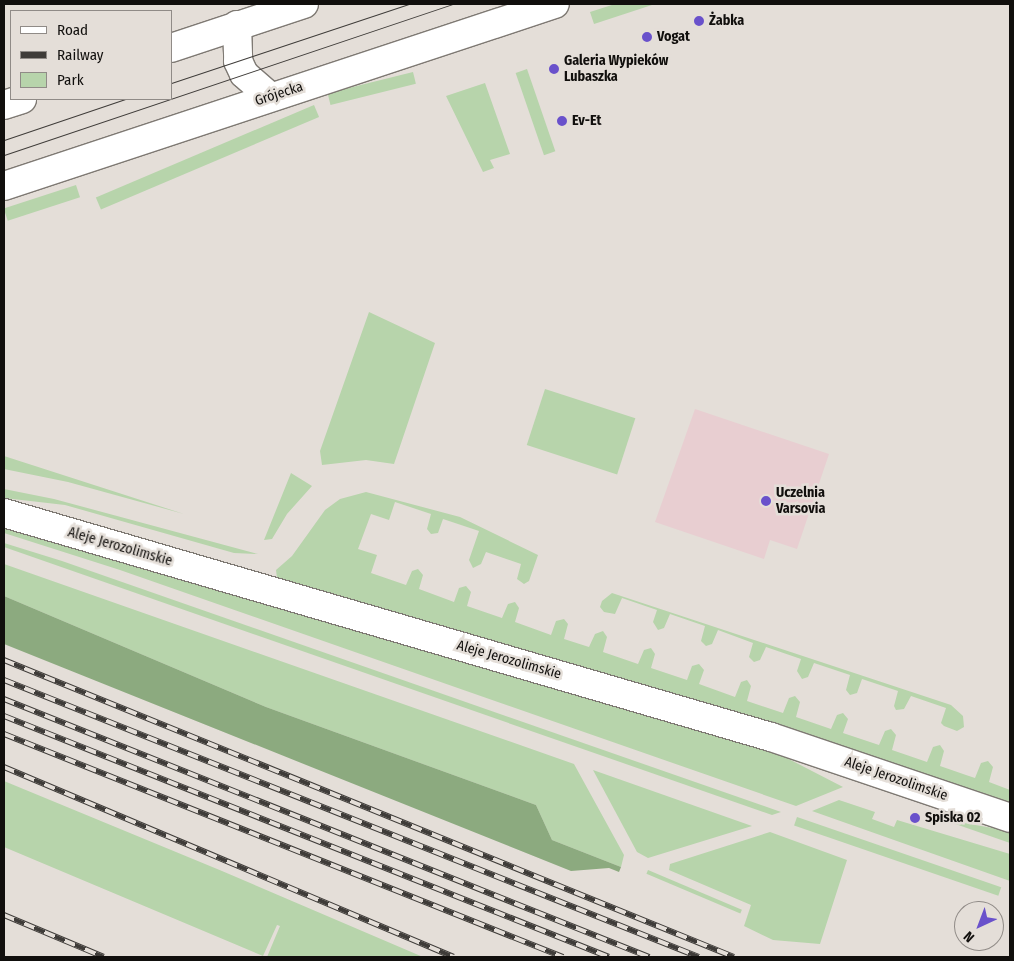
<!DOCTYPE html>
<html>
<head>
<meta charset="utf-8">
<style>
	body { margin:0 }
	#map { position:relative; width:1014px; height:961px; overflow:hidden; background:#e4ded8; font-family:"Fira Sans Condensed",sans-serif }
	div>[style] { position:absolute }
	.education>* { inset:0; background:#e8ced1 }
	.green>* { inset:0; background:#b7d4ab; transform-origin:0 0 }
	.forest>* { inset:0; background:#8caa7f }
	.roads { filter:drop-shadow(1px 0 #7e7973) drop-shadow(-1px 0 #7e7973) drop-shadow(0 1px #7e7973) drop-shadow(0 -1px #7e7973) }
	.secondary>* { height:28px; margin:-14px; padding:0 14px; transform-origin:14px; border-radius:14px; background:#fff }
	.tram>* { height:1px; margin:-0.5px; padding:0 0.5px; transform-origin:0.5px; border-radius:0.5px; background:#3f3c39 }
	.rail>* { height:5.5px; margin-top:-2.75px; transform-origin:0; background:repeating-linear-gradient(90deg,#e4ded8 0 11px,#3f3c39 0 22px); box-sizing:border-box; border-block:1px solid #3f3c39 }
	.dots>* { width:14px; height:14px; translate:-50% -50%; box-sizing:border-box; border:2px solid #e4ded8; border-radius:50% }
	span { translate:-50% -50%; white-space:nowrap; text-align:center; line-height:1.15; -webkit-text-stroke:5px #e4ded8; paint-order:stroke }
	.poi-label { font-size:14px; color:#110f0d; font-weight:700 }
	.left { translate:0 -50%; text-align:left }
	.street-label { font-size:14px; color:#110f0d }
	.frame { position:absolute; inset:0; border:5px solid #110f0d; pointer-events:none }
	.legend { position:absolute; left:10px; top:10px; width:162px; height:90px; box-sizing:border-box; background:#e4ded8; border:1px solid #908b87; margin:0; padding:6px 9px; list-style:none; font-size:15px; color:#110f0d }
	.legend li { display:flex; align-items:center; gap:10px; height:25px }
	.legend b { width:25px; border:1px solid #908b87 }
	.north { position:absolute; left:954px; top:901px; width:50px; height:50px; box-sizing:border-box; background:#e4ded8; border:1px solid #908b87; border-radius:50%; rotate:223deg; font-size:14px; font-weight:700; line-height:20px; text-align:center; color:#110f0d }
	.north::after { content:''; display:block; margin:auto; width:18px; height:22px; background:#6951cb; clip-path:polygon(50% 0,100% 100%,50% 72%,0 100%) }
</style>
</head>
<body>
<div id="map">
	<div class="education">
		<div style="clip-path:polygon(695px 409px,829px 454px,797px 549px,770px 540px,764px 559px,655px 522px)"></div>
	</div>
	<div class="green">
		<div style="clip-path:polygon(615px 4px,655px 4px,594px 24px,590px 12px)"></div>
		<div style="left:527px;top:69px;width:87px;height:12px;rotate:71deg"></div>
		<div style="left:413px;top:72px;width:12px;height:88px;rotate:76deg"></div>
		<div style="clip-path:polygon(485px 83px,510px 154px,490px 160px,494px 168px,483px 172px,446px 96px)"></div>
		<div style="left:314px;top:105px;width:13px;height:237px;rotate:67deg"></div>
		<div style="left:76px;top:185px;width:13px;height:76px;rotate:72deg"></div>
		<div style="clip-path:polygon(369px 312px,435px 343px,394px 464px,366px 460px,322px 465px,320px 451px)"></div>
		<div style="left:545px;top:389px;width:95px;height:59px;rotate:18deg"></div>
		<div style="clip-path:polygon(4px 456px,184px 514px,68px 482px,4px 469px)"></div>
		<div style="clip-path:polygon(291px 473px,312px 486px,287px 514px,272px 539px,264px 540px)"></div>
		<div style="clip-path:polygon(4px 489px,54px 499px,258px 554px,234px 553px,65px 505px,4px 498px)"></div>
		<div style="clip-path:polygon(366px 492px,460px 517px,538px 555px,529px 581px,524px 584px,517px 579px,521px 564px,486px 552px,481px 564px,473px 568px,469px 560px,479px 531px,443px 519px,438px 533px,431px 534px,427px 529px,431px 514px,395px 502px,389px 520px,371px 514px,358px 549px,377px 555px,371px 573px,406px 585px,412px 571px,418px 569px,423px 575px,419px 589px,454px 602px,459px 588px,466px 586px,471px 592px,467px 606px,502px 618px,508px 604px,515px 602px,519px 608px,515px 622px,551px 635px,556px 621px,564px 619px,568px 624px,564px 639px,589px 647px,595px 634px,603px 631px,607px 637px,603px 652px,638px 664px,644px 650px,651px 648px,655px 654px,651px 668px,687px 680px,692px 666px,699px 664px,704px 670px,699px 684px,735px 697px,741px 682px,747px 680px,751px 686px,747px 701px,783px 713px,789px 698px,795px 696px,800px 702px,796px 717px,831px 729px,837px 715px,843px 713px,848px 719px,843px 733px,879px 745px,885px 731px,891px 729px,896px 735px,892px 750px,927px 762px,933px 747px,940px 745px,944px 751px,940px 766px,966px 775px,975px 778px,981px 763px,988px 761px,993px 767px,989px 782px,1010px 790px,1010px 802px,783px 726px,277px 578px,276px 570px,292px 556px,325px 510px,340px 499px)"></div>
		<div style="clip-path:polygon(4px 526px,779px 754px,843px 787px,796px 806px,120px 570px,4px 533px)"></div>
		<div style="clip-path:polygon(4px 543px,62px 561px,781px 812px,772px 815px,4px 547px)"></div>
		<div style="clip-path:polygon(4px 564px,574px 764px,624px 855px,621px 867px,552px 840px,536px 805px,266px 707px,4px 596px)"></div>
		<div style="clip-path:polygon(612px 593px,951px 705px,963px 716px,964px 727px,957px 731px,944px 726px,941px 723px,946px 708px,911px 696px,904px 709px,896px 710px,894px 706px,898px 691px,862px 679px,857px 693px,850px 695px,846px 690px,850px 675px,814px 663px,808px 677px,802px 679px,797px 671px,801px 659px,766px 647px,760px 660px,754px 662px,749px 657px,753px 643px,718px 630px,712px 644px,706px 646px,701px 641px,705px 626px,670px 614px,664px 628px,658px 630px,653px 622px,657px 610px,622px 598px,615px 614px,604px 612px,600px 607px,602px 601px)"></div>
		<div style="clip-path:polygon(593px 770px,752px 826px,648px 858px,637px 852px)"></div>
		<div style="clip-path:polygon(4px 781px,222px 871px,423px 957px,267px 957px,280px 926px,277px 925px,263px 956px,4px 847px)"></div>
		<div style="clip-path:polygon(839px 800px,875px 812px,872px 819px,894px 827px,897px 820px,1010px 854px,1010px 881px,812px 811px)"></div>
		<div style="left:797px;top:817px;width:216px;height:9px;rotate:19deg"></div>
		<div style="clip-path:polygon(941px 819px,1010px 831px,1010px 843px)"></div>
		<div style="clip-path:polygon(770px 832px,847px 860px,820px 944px,773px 940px,744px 926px,751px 905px,669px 870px,670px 864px)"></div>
		<div style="left:648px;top:870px;width:102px;height:4px;rotate:23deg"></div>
	</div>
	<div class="forest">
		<div style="clip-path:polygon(4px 596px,266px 707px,536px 805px,552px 840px,621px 867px,619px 872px,609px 868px,571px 871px,4px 644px)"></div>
	</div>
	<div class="roads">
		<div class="secondary">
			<div style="left:237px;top:25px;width:36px;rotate:88deg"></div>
			<div style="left:238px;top:61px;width:14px;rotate:65deg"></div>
			<div style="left:244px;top:74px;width:35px;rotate:41deg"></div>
			<div style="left:171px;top:48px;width:140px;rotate:-18.3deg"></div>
			<div style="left:4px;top:105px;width:19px;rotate:-18deg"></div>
			<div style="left:4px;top:186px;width:580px;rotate:-18.28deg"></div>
			<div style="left:4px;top:513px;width:799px;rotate:16.28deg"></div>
			<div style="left:771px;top:737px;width:252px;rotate:18.7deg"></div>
		</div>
	</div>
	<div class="tram">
		<div style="left:171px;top:83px;width:250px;rotate:-18.4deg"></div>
		<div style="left:4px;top:140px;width:128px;rotate:-18.7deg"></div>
		<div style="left:4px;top:155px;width:473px;rotate:-18.6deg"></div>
	</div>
	<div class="rail">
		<div style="left:4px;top:660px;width:788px;rotate:22.14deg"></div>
		<div style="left:4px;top:680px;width:748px;rotate:21.73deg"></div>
		<div style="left:4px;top:699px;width:695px;rotate:21.8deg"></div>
		<div style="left:4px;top:716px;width:651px;rotate:21.72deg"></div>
		<div style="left:4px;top:734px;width:602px;rotate:21.75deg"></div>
		<div style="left:4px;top:767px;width:488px;rotate:22.9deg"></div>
		<div style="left:4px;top:915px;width:108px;rotate:22.8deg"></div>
		<div style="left:4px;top:957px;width:1px"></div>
	</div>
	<div class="dots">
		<div style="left:699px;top:21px;background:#6951cb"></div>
		<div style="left:647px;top:37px;background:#6951cb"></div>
		<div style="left:554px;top:69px;background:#6951cb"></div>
		<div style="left:562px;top:121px;background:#6951cb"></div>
		<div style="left:766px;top:501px;background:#6951cb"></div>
		<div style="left:915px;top:818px;background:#6951cb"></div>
	</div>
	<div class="poi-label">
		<span class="left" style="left:709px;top:21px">Żabka</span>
		<span class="left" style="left:657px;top:37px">Vogat</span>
		<span class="left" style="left:564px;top:69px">Galeria Wypieków<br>Lubaszka</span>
		<span class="left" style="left:572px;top:121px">Ev-Et</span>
		<span class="left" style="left:776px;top:501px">Uczelnia<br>Varsovia</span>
		<span class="left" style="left:925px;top:818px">Spiska 02</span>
	</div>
	<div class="street-label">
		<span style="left:279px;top:94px;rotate:-18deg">Grójecka</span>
		<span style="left:120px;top:547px;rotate:16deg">Aleje Jerozolimskie</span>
		<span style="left:509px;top:660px;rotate:16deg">Aleje Jerozolimskie</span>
		<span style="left:896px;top:779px;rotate:19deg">Aleje Jerozolimskie</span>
	</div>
	<div class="frame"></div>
	<ul class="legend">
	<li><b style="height:6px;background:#fff"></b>Road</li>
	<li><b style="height:6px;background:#3f3c39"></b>Railway</li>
	<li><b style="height:14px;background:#b7d4ab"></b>Park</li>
	</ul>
	<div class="north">N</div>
</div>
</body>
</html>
